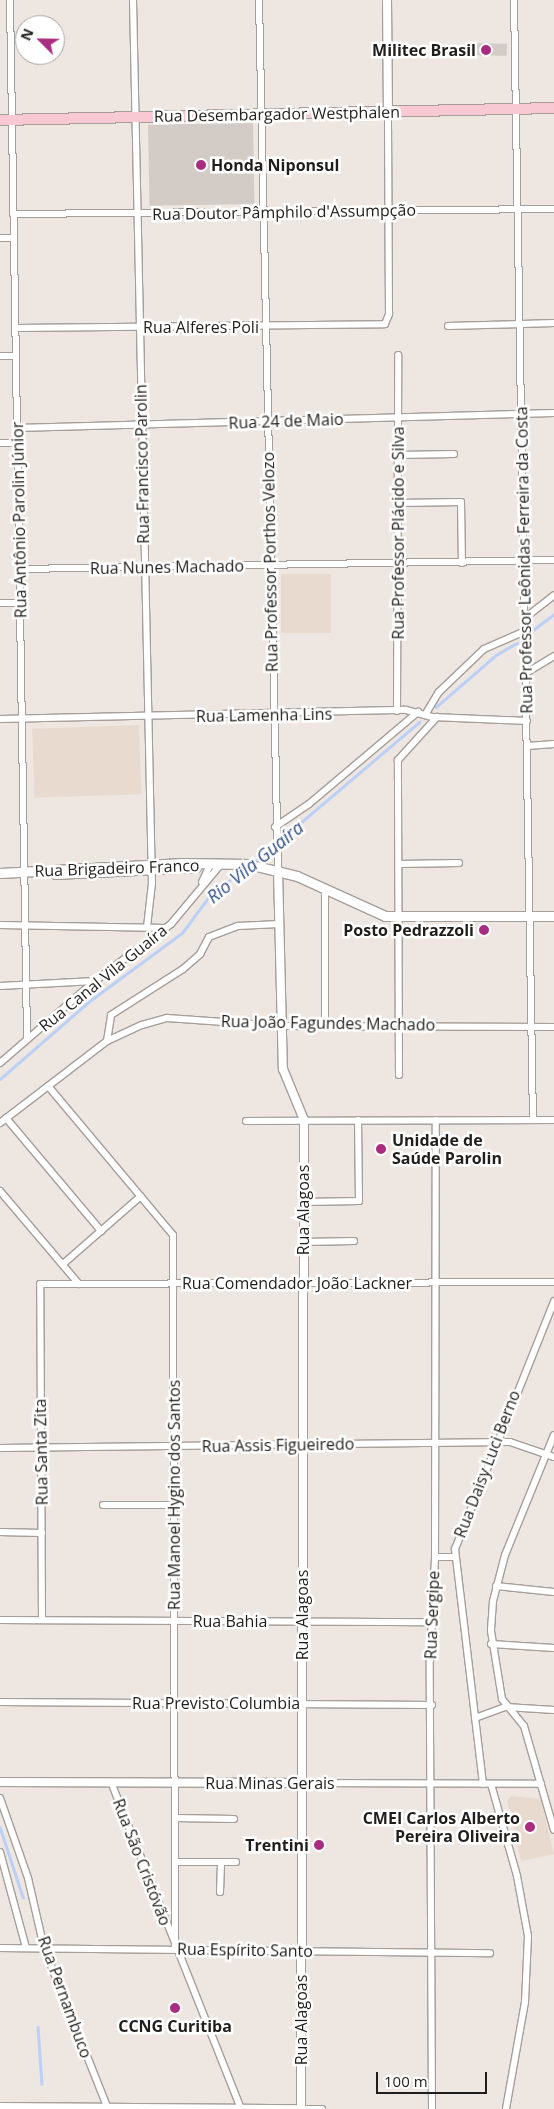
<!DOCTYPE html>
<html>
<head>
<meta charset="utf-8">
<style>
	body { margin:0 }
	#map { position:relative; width:554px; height:2109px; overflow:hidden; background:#eee6e0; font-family:"Open Sans",sans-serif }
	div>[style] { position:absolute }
	.built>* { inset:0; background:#e9dad0; transform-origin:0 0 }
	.stream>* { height:2.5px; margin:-1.25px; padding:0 1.25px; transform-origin:1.25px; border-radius:1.25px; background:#bad0f6 }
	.building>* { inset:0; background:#d3cbc5; transform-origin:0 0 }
	.roads { filter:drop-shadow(1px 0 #a69e99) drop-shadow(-1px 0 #a69e99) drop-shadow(0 1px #a69e99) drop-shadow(0 -1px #a69e99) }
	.minor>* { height:6px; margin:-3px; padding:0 3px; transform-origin:3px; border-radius:3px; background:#fff }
	.tertiary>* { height:8px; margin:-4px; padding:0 4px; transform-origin:4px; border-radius:4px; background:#fff }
	.secondary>* { height:9px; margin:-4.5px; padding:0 4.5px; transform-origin:4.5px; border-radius:4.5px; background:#fff }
	.primary>* { height:10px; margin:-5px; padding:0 5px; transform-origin:5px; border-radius:5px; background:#f8c8d3 }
	.dots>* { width:14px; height:14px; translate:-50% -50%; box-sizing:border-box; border:2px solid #fff; border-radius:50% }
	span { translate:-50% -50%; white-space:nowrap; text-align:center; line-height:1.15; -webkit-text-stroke:5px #fff; paint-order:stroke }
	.poi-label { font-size:16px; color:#201e1c; font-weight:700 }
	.right { translate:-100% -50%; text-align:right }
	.left { translate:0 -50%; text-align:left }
	.street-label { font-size:16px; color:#201e1c }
	.water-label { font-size:18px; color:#2f4d87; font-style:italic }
	.north { position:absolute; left:15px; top:15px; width:50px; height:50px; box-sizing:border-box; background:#fff; border:1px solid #a6a5a4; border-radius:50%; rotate:293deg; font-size:14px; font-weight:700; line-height:20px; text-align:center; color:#201e1c }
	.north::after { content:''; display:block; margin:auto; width:18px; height:22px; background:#a82c80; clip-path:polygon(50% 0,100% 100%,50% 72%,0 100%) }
	.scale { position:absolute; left:376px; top:2072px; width:111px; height:22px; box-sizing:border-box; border:2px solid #201e1c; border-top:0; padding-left:6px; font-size:15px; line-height:18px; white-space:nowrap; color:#201e1c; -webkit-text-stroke:4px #fff; paint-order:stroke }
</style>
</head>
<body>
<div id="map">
	<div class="built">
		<div style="left:331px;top:574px;width:59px;height:50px;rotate:90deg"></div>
		<div style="left:139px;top:725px;width:69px;height:107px;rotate:88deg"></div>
		<div style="clip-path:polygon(511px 1796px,541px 1799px,554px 1854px,521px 1861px,507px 1801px)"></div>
	</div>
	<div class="stream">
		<div style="left:533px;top:630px;width:26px;rotate:-37deg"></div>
		<div style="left:436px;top:707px;width:79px;rotate:-40.9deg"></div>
		<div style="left:496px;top:655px;width:24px;rotate:-30deg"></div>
		<div style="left:253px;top:863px;width:218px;rotate:-40.3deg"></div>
		<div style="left:0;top:1079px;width:121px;rotate:-41deg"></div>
		<div style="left:91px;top:1000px;width:113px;rotate:-36.4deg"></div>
		<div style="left:182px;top:933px;width:49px;rotate:-53.4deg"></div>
		<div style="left:211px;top:894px;width:44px;rotate:-36.6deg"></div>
		<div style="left:0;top:1827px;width:74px;rotate:71.8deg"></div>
		<div style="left:38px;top:2027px;width:57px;rotate:86deg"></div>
	</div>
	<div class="building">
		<div style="left:465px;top:43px;width:42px;height:12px;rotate:1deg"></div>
		<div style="left:253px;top:123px;width:81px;height:105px;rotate:89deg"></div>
	</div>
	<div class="roads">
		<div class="minor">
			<div style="left:10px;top:0;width:1039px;rotate:89.06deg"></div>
			<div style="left:133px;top:0;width:883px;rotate:88.77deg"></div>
			<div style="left:152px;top:883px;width:44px;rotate:96.5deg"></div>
			<div style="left:259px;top:0;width:870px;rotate:88.75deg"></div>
			<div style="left:514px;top:0;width:1120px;rotate:89.03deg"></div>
			<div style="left:13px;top:214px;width:541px;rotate:-0.53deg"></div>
			<div style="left:0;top:238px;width:14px"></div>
			<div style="left:448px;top:326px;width:106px;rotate:-1.6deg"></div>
			<div style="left:15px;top:328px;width:370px;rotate:-0.6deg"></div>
			<div style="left:385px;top:324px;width:11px;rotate:-68deg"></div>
			<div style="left:389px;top:314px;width:202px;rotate:-90.3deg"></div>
			<div style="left:0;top:356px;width:16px"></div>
			<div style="left:17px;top:428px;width:537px;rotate:-1.6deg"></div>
			<div style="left:0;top:443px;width:17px"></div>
			<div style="left:398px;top:455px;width:56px;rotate:-1deg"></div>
			<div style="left:398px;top:503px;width:63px;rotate:-0.9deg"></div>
			<div style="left:461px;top:502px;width:61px;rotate:89.1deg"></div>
			<div style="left:19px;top:569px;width:535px;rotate:-0.96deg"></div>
			<div style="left:0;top:603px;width:20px"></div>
			<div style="left:525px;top:618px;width:37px;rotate:-38deg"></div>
			<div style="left:526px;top:673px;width:33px;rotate:-31deg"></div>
			<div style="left:397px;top:711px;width:356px;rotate:-89.8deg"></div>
			<div style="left:425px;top:715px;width:27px;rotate:-59deg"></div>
			<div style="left:439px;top:692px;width:62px;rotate:-43.7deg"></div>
			<div style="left:484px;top:649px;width:45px;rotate:-23.7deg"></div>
			<div style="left:0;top:719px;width:406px;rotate:-1.3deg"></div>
			<div style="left:406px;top:710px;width:28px;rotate:15deg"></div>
			<div style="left:433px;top:717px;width:94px;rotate:2.4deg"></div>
			<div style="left:527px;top:746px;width:27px;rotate:-4deg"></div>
			<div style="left:275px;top:827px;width:41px;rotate:-34.1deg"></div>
			<div style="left:309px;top:804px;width:143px;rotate:-40.2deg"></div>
			<div style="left:399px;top:864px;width:60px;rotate:-1deg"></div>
			<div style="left:202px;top:882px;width:19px;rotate:-65deg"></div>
			<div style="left:0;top:925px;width:166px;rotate:1deg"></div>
			<div style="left:0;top:986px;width:95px;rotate:-3deg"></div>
			<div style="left:325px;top:1026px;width:136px;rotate:-90deg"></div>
			<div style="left:107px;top:1041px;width:38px;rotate:-25deg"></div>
			<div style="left:142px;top:1025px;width:26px;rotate:-16deg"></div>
			<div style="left:167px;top:1018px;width:114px;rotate:4deg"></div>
			<div style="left:281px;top:1026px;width:273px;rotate:0.2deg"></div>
			<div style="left:0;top:1063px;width:125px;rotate:-40.8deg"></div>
			<div style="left:95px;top:981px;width:95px;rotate:-36.9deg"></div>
			<div style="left:171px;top:924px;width:78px;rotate:-50.2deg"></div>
			<div style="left:399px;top:1075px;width:315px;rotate:-90.2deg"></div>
			<div style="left:398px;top:760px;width:58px;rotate:-47.8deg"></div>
			<div style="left:48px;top:1086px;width:194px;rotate:50deg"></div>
			<div style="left:173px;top:1235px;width:714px;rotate:89.84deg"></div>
			<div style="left:6px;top:1118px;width:148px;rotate:49.9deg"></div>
			<div style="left:246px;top:1121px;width:308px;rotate:-0.2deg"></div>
			<div style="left:0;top:1123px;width:135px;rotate:-37.5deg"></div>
			<div style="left:107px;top:1041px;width:26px;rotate:-81deg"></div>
			<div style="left:111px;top:1015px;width:85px;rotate:-32.6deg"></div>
			<div style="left:183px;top:969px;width:23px;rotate:-41deg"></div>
			<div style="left:200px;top:954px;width:19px;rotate:-62deg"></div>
			<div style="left:209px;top:937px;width:31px;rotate:-21deg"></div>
			<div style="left:238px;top:926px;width:41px;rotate:-2.8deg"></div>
			<div style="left:0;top:1191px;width:122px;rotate:49.7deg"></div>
			<div style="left:304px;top:1202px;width:55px;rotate:-1deg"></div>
			<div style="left:359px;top:1201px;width:81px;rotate:-90.7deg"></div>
			<div style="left:303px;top:1242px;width:51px;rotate:-1.1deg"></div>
			<div style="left:63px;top:1264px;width:103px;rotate:-41.1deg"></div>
			<div style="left:554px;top:1435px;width:130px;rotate:112.2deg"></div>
			<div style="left:505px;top:1555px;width:48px;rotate:104.6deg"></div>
			<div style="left:493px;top:1601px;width:30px;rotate:94deg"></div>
			<div style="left:491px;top:1631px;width:69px;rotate:80.8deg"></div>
			<div style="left:502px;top:1699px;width:35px;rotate:51deg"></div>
			<div style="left:524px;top:1726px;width:108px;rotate:73.9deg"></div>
			<div style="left:0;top:1448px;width:510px;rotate:-0.67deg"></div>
			<div style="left:510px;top:1442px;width:46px;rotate:18.8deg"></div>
			<div style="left:103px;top:1505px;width:71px"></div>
			<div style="left:0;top:1532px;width:42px;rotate:1.4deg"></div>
			<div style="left:435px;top:1557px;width:19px"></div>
			<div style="left:496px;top:1586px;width:58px;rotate:5.9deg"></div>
			<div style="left:0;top:1620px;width:431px;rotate:0.3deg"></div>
			<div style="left:42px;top:1620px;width:336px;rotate:-90.3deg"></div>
			<div style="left:40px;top:1284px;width:514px;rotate:-0.22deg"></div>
			<div style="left:491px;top:1644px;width:63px;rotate:3.6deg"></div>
			<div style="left:0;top:1702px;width:432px;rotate:0.4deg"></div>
			<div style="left:475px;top:1718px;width:32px;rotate:-20deg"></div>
			<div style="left:505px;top:1707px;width:49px;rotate:3.5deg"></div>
			<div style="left:111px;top:1782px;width:352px;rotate:68.3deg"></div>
			<div style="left:302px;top:1783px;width:239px;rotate:0.2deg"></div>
			<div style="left:483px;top:1784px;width:237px;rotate:-96.8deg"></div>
			<div style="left:455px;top:1549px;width:267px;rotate:-68.2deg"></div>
			<div style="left:491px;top:1784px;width:96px;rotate:74.2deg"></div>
			<div style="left:517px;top:1876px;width:61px;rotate:79.6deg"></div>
			<div style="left:528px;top:1936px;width:66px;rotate:92.6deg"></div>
			<div style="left:525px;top:2002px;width:109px;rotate:100.1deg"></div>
			<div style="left:0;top:1798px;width:85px;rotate:70.7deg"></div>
			<div style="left:28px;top:1878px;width:72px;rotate:77.1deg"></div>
			<div style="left:44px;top:1948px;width:173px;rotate:68.3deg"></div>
			<div style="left:175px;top:1818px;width:59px;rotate:1deg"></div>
			<div style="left:0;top:1852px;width:99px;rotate:74.8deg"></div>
			<div style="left:175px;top:1862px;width:61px"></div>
			<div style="left:220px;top:1892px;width:30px;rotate:-88deg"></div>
			<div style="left:0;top:1948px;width:490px;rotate:0.6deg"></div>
			<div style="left:301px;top:2109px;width:21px"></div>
			<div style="left:432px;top:2109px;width:449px;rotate:-90.3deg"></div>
			<div style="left:430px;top:1660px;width:103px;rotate:-87.2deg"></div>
			<div style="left:435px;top:1557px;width:437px;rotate:-89.9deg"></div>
		</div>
		<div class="tertiary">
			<div style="left:387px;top:0;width:112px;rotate:89.5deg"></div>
			<div style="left:278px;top:870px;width:199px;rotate:88.6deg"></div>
			<div style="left:283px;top:1069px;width:55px;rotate:67.6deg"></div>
			<div style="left:304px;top:1120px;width:989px;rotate:90.17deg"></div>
			<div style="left:0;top:1782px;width:302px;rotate:0.2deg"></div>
			<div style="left:0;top:2107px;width:301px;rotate:0.4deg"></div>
		</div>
		<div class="secondary">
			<div style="left:0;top:873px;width:183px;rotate:-3.1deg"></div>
			<div style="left:183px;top:863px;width:65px;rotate:0.9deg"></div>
			<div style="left:248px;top:864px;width:50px;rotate:13.8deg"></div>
			<div style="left:297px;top:876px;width:97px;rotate:24.4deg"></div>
			<div style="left:385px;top:916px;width:169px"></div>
			<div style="left:55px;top:874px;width:141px;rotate:-2.8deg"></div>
		</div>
		<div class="primary">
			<div style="left:0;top:120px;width:554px;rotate:-1.24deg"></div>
		</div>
	</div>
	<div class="dots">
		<div style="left:486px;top:50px;background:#a82c80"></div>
		<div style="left:201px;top:165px;background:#a82c80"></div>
		<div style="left:484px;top:930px;background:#a82c80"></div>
		<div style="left:381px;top:1149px;background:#a82c80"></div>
		<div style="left:530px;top:1827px;background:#a82c80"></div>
		<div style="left:319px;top:1845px;background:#a82c80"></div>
		<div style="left:175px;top:2008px;background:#a82c80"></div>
	</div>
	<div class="poi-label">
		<span class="right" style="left:476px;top:50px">Militec Brasil</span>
		<span class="left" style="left:211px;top:165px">Honda Niponsul</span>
		<span class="right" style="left:474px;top:930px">Posto Pedrazzoli</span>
		<span class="left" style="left:392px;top:1149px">Unidade de<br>Saúde Parolin</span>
		<span class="right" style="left:520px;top:1827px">CMEI Carlos Alberto<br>Pereira Oliveira</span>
		<span class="right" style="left:309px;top:1845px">Trentini</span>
		<span style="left:175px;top:2026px">CCNG Curitiba</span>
	</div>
	<div class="street-label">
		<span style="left:277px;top:114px;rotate:-1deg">Rua Desembargador Westphalen</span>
		<span style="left:284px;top:212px;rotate:-1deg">Rua Doutor Pâmphilo d'Assumpção</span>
		<span style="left:201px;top:327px">Rua Alferes Poli</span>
		<span style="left:286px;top:421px;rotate:-2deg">Rua 24 de Maio</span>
		<span style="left:142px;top:464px;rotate:-91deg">Rua Francisco Parolin</span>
		<span style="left:19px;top:520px;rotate:-91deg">Rua Antônio Parolin Júnior</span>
		<span style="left:398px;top:533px;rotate:-90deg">Rua Professor Plácido e Silva</span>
		<span style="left:524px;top:560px;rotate:-91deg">Rua Professor Leônidas Ferreira da Costa</span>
		<span style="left:270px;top:562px;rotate:-91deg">Rua Professor Porthos Velozo</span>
		<span style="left:167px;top:567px;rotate:-1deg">Rua Nunes Machado</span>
		<span style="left:264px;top:715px;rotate:-1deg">Rua Lamenha Lins</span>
		<span style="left:117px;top:868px;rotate:-2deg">Rua Brigadeiro Franco</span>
		<span style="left:103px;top:978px;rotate:-39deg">Rua Canal Vila Guaíra</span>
		<span style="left:328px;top:1023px;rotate:1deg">Rua João Fagundes Machado</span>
		<span style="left:303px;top:1210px;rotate:-90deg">Rua Alagoas</span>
		<span style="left:297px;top:1283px">Rua Comendador João Lackner</span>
		<span style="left:278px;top:1445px;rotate:-1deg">Rua Assis Figueiredo</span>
		<span style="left:41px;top:1452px;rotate:-91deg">Rua Santa Zita</span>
		<span style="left:487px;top:1464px;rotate:-69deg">Rua Daisy Luci Berno</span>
		<span style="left:174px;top:1495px;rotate:-90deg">Rua Manoel Hygino dos Santos</span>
		<span style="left:302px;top:1615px;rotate:-90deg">Rua Alagoas</span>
		<span style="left:432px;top:1615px;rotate:-88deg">Rua Sergipe</span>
		<span style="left:230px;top:1621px">Rua Bahia</span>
		<span style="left:216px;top:1703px">Rua Previsto Columbia</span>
		<span style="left:270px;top:1783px">Rua Minas Gerais</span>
		<span style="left:142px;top:1862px;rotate:69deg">Rua São Cristóvão</span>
		<span style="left:245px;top:1950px;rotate:1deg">Rua Espírito Santo</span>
		<span style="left:65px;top:1997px;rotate:70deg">Rua Pernambuco</span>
		<span style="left:301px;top:2020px;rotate:-90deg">Rua Alagoas</span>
	</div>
	<div class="water-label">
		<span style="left:255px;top:862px;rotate:-39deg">Rio Vila Guaíra</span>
	</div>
	<div class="north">N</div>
	<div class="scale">100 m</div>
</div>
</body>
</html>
